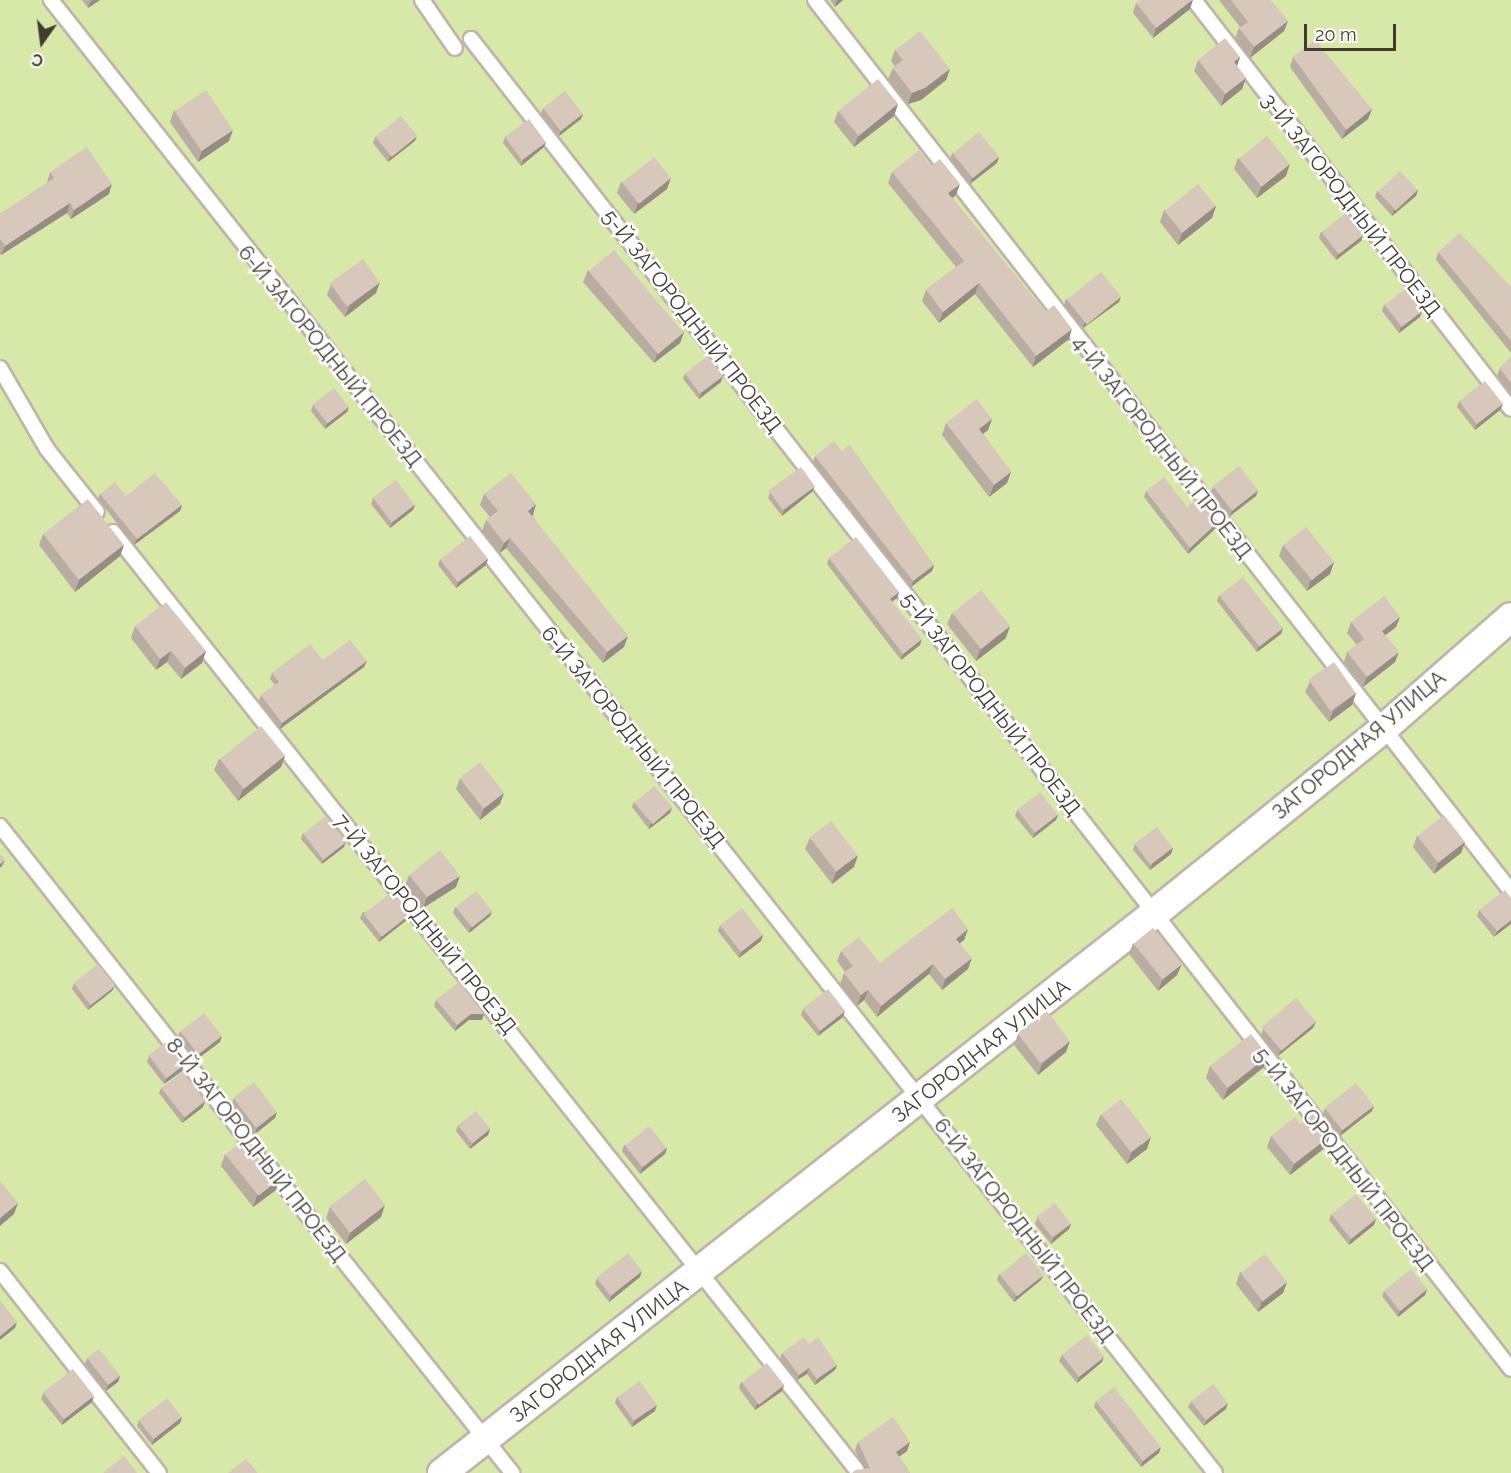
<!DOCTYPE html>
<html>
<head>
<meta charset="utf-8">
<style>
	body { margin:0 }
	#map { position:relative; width:1511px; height:1473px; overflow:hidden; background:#f2ebe3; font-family:Raleway,sans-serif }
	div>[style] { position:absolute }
	.green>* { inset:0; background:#d6e9a9; transform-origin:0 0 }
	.roads { filter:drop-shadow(2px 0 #c1b4a8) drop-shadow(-2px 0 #c1b4a8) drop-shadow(0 2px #c1b4a8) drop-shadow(0 -2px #c1b4a8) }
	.lane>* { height:14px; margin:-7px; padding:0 7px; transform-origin:7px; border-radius:7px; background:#fff }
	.street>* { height:28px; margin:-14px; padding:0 14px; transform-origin:14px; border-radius:14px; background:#fff }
	.wall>* { inset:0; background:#b9aca1 }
	.shaded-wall>* { inset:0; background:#968c83 }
	.building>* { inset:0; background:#d7c8bb; transform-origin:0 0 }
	span { translate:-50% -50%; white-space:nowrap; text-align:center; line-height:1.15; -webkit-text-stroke:5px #fff; paint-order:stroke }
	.street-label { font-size:21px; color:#443b33 }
	.north { position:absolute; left:12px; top:12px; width:60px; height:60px; -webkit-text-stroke:4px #fff; paint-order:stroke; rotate:194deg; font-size:16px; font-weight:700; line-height:24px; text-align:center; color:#443b33 }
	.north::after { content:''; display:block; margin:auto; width:21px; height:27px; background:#443b33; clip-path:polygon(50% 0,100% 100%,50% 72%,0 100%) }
	.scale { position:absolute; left:1304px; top:24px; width:92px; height:27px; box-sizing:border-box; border:3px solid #443b33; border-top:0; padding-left:8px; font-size:18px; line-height:21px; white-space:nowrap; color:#443b33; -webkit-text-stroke:4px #fff; paint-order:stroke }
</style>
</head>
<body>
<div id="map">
	<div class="green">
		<div style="left:0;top:0;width:1511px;height:1473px"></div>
	</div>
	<div class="roads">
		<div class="lane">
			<div style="left:51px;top:0;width:1877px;rotate:51.68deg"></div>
			<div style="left:422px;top:0;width:58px;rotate:55.5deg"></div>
			<div style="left:815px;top:0;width:1131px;rotate:52.01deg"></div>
			<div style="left:1194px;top:0;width:517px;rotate:52.22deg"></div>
			<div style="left:471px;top:39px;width:1688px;rotate:51.98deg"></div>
			<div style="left:0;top:368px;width:94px;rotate:59.9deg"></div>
			<div style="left:47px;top:449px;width:80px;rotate:51.6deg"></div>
			<div style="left:113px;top:532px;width:1201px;rotate:51.59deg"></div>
			<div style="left:0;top:826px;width:415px;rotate:51.7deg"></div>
			<div style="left:269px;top:1167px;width:391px;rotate:51.5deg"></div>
			<div style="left:0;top:1271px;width:257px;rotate:51.8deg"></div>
		</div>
		<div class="street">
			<div style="left:442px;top:1473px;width:907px;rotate:-38.15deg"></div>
			<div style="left:1155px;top:913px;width:292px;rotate:-38.9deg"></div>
			<div style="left:1382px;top:730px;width:171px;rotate:-41.2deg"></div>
		</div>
	</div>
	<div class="wall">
		<div style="clip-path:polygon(82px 0,100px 0,88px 8px)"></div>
		<div style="clip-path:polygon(830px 0,843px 0,835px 7px)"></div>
		<div style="clip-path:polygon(1219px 0,1270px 0,1288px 21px,1284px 31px,1250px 58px,1235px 38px,1239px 28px,1240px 27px)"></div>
		<div style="clip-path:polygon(1136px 3px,1190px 9px,1153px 38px,1133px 13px)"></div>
		<div style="clip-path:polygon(895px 50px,950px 69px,946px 80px,921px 100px,908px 104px,888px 79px,893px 68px,895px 66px,891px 61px)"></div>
		<div style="clip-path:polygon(1240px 57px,1237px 66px,1246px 78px,1242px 89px,1221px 106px,1194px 71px,1198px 60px)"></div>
		<div style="clip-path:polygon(1293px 57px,1372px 109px,1368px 119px,1342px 139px,1290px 67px)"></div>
		<div style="clip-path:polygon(898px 104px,894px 116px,854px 147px,834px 122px,838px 111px)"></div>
		<div style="clip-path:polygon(543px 108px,583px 114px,581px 119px,559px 136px,541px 114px)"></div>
		<div style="clip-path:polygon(174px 110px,229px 141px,198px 162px,170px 122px)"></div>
		<div style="clip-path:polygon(375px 137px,415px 141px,388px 162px,373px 143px)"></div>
		<div style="clip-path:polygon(505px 137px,546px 142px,544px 147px,521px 166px,503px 143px)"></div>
		<div style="clip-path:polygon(952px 153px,999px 157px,997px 163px,970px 184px,950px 159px)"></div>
		<div style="clip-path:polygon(1238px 158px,1286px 176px,1257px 198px,1234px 169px)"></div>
		<div style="clip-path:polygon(50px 172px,109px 194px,71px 219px,67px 213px,1px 255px,0 254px,0 214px,47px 183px)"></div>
		<div style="clip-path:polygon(892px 172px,956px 195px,952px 198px,1045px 312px,1069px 339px,1033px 367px,975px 294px,939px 323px,922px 301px,926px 290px,956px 267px,888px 183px)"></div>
		<div style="clip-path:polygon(621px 182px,667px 189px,634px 214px,617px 193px)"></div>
		<div style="clip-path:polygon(1418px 190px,1416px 196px,1392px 216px,1375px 197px,1377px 191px)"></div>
		<div style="clip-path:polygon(1216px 206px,1212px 218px,1178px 245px,1160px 222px,1164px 210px)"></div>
		<div style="clip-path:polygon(1321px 232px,1363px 235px,1361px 241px,1336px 260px,1319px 238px)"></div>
		<div style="clip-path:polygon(1438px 252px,1511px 287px,1511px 353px,1436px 260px)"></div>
		<div style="clip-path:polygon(588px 270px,684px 332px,680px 343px,654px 363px,583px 282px)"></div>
		<div style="clip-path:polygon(331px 284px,376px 293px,345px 317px,327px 295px)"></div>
		<div style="clip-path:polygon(1066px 299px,1119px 302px,1083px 328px,1064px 305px)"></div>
		<div style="clip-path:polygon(1384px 305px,1420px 317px,1399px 333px,1382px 311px)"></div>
		<div style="clip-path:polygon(1511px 357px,1511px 394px,1497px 376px,1500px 368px)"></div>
		<div style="clip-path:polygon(685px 373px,721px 382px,699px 399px,683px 379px)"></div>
		<div style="clip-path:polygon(1459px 401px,1503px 404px,1500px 410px,1475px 430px,1457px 407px)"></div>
		<div style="clip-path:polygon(313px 405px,349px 407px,347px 412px,325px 429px,311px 411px)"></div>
		<div style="clip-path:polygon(992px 419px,988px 430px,983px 434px,1011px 472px,1007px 483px,989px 497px,942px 435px,946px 423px)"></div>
		<div style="clip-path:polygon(842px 451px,934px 565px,932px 571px,911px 587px,813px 462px,815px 456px)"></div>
		<div style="clip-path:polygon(1213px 487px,1258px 490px,1256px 496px,1230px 516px,1211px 492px)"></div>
		<div style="clip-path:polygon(813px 491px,782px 516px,768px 498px,770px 492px)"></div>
		<div style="clip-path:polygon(1146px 491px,1187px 507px,1216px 528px,1188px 554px,1144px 497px)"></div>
		<div style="clip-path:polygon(100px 494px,126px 496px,182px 505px,180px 511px,134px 545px,98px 499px)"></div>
		<div style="clip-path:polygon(484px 494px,536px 504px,532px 515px,624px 647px,603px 663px,506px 548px,500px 553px,482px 531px,486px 520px,490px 517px,480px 505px)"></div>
		<div style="clip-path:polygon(373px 498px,415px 505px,413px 510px,390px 528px,371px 504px)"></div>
		<div style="clip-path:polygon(43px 534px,124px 545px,120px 556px,75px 592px,39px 545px)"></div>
		<div style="clip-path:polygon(1283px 545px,1334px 562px,1330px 574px,1307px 591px,1279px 556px)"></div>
		<div style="clip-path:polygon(829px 558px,899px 592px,897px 598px,892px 602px,920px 645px,901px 660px,827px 564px)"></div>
		<div style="clip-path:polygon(440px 559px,488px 559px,486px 565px,456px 588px,438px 565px)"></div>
		<div style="clip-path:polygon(1219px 595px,1283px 628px,1281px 634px,1257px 652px,1217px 601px)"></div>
		<div style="clip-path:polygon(952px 613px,1006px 638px,976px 661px,947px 624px)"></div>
		<div style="clip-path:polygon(1351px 622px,1396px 627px,1385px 635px,1395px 662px,1363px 687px,1344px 662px,1347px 652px,1357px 645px,1347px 633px)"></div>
		<div style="clip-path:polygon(135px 626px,206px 651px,202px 663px,181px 679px,167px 662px,156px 670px,131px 638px)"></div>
		<div style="clip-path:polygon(323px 660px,367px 661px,364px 667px,280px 729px,259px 701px,261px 695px,275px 685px,270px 679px,272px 673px)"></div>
		<div style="clip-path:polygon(1310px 681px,1356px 693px,1352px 705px,1329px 722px,1305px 692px)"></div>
		<div style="clip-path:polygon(285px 756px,281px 767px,238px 801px,214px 770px,219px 759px)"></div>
		<div style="clip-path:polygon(460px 778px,500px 804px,480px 820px,456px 789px)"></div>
		<div style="clip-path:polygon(634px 802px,672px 807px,670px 813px,649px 829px,632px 807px)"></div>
		<div style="clip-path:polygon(1017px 810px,1058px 815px,1056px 820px,1033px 838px,1015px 816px)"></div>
		<div style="clip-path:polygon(303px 833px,344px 847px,322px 864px,301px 839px)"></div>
		<div style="clip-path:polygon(1417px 836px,1465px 842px,1461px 853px,1434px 874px,1413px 847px)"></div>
		<div style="clip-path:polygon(810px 838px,854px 867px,832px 884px,805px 849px)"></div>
		<div style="clip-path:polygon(1135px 844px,1173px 848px,1171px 854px,1150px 870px,1133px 850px)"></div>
		<div style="clip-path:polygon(409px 875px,456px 887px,423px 908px,405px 886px)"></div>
		<div style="clip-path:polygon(1511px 898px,1494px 937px,1477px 916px,1479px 910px)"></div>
		<div style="clip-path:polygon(455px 907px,492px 911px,490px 916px,469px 933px,453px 913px)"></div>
		<div style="clip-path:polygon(363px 912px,408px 919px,379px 942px,360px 918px)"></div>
		<div style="clip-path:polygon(720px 925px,763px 935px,761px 941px,739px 958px,718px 931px)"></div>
		<div style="clip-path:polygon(968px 929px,964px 940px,960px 943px,968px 969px,942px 990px,929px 974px,877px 1017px,864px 1000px,857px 1006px,840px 984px,844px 973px,845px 972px,837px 961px,841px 951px,880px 963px)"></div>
		<div style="clip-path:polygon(1133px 943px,1177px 975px,1158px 991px,1129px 954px)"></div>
		<div style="clip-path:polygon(74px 983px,115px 986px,112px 991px,88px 1010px,72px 989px)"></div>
		<div style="clip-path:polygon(436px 1000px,482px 1020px,469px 1020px,455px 1031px,434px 1006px)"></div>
		<div style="clip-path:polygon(803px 1009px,843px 1017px,818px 1036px,801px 1015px)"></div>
		<div style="clip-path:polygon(1316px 1022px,1313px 1028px,1278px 1056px,1261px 1035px,1263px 1029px)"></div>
		<div style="clip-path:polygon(180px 1031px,220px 1042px,196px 1060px,178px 1037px)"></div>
		<div style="clip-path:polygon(1018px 1034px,1066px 1052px,1038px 1075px,1014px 1045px)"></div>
		<div style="clip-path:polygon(149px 1056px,182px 1071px,164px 1084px,147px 1062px)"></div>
		<div style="clip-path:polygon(1268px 1056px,1264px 1067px,1223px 1100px,1206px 1078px,1210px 1066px)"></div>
		<div style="clip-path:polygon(161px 1088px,205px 1101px,203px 1107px,182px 1123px,159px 1093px)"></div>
		<div style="clip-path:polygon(234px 1098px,277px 1112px,275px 1118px,255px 1134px,231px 1104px)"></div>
		<div style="clip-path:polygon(1325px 1108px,1372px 1111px,1340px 1136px,1323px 1114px)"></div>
		<div style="clip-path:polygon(1101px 1114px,1147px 1149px,1127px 1164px,1096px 1125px)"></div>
		<div style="clip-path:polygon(1300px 1124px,1326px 1147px,1290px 1175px,1267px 1147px,1271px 1136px)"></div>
		<div style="clip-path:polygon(458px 1125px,490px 1129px,488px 1135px,470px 1149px,456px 1131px)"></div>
		<div style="clip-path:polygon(624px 1145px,667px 1148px,665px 1154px,640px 1174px,622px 1151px)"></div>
		<div style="clip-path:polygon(225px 1154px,280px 1178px,276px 1190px,253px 1207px,221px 1166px)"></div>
		<div style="clip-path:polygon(330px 1207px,381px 1217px,346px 1244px,326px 1218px)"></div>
		<div style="clip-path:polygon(1331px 1214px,1376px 1219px,1374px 1225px,1349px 1245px,1329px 1220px)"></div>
		<div style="clip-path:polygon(1037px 1218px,1071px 1224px,1069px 1229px,1051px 1244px,1035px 1224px)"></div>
		<div style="clip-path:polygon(1240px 1272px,1287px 1282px,1283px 1293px,1258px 1312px,1236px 1284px)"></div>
		<div style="clip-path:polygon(999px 1274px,1041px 1280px,1014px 1302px,997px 1280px)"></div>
		<div style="clip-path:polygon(640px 1277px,609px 1302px,595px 1284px,597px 1278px)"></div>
		<div style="clip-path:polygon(1427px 1289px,1425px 1295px,1398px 1317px,1382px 1296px,1384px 1291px)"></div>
		<div style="clip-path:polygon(809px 1344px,837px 1365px,835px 1370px,815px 1385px,807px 1374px,797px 1380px,780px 1359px,782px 1353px)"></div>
		<div style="clip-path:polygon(1062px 1355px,1102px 1362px,1077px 1383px,1059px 1361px)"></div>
		<div style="clip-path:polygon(87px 1358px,120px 1376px,118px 1382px,106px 1391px,85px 1364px)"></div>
		<div style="clip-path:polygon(741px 1382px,784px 1385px,782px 1391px,755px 1410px,739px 1388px)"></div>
		<div style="clip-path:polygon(43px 1393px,92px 1402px,62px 1425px,41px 1399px)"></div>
		<div style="clip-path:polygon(617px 1397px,655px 1411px,632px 1427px,615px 1403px)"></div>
		<div style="clip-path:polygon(1096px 1401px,1159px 1453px,1141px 1467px,1094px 1407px)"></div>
		<div style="clip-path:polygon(1191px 1402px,1226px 1409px,1204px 1426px,1188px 1407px)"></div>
		<div style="clip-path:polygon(182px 1417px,180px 1423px,152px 1445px,137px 1426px,139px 1420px)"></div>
		<div style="clip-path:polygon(858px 1442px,910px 1442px,907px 1451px,899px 1456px,910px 1473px,864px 1469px,855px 1450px)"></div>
	</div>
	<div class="shaded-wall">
		<div style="clip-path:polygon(93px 0,100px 0,88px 8px,90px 2px)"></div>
		<div style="clip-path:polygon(837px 0,843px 0,835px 7px)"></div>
		<div style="clip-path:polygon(1192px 0,1193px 0,1190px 9px,1153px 38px,1156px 28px)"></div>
		<div style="clip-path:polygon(1288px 21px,1284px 31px,1250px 58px,1254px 47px)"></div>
		<div style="clip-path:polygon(1240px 57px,1236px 69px,1234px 62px)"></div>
		<div style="clip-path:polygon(950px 69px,946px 80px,921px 100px,908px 104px,912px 93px)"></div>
		<div style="clip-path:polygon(1246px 78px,1242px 89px,1221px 106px,1225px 94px)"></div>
		<div style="clip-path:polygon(898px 104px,894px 116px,854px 147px,858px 136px)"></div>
		<div style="clip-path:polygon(1372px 109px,1368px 119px,1342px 139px,1346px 130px)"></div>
		<div style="clip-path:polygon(583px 114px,581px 119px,559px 136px,561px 131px)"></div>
		<div style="clip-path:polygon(233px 130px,229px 141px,198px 162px,202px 151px)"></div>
		<div style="clip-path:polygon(417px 136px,415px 141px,388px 162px,390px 156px)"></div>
		<div style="clip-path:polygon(546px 142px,544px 147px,521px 166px,523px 160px)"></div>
		<div style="clip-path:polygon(999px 157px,997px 163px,970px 184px,972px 178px)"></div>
		<div style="clip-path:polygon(1290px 164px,1286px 176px,1257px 198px,1261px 187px)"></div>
		<div style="clip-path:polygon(671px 178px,667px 189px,634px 214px,638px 203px)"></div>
		<div style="clip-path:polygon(112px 184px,109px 194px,71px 219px,74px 210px)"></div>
		<div style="clip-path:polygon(960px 184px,956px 195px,944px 204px,948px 193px)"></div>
		<div style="clip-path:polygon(1418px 190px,1416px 196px,1392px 216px,1394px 210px)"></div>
		<div style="clip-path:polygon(70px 203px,67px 213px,1px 255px,5px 246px)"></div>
		<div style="clip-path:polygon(1216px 206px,1212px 218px,1178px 245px,1182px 233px)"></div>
		<div style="clip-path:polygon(1363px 235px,1361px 241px,1336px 260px,1338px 254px)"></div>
		<div style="clip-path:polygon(380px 282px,376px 293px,345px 317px,349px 306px)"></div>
		<div style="clip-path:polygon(979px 283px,975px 294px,939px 323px,943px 312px)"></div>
		<div style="clip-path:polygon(1121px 297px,1119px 302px,1083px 328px,1085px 322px)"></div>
		<div style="clip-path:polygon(1422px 311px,1420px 317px,1399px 333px,1401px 327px)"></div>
		<div style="clip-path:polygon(1072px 329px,1069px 339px,1033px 367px,1036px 356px)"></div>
		<div style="clip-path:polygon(684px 332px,680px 343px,654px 363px,658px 352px)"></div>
		<div style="clip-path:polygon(723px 376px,721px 382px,699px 399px,701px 393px)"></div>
		<div style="clip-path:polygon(1503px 404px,1500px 410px,1475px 430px,1477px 424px)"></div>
		<div style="clip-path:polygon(349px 407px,347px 412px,325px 429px,327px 423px)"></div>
		<div style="clip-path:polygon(992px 419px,988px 430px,975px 440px,979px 429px)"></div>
		<div style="clip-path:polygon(1011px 472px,1007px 483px,989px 497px,994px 485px)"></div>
		<div style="clip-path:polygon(815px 486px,813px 491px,782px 516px,784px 510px)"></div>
		<div style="clip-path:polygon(1258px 490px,1256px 496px,1230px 516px,1232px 511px)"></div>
		<div style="clip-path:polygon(536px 504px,533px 515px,524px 521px,528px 511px)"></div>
		<div style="clip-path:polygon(182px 505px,180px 511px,134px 545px,137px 539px)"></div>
		<div style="clip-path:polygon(415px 505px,413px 510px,390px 528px,392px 523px)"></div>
		<div style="clip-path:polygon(1218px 522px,1216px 528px,1188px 554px,1190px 548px)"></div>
		<div style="clip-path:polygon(510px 538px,506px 548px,500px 553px,504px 543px)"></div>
		<div style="clip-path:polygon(124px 545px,120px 556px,75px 592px,79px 580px)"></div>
		<div style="clip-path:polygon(488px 559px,486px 565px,456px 588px,458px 582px)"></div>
		<div style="clip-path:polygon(1334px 562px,1330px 574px,1307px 591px,1311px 580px)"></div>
		<div style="clip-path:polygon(934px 565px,932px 571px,911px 587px,913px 581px)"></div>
		<div style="clip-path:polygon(899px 592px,897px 598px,887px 605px,890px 599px)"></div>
		<div style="clip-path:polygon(1400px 617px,1396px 627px,1378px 641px,1382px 631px)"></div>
		<div style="clip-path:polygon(1010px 626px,1006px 638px,976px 661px,980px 650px)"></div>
		<div style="clip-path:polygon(1283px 628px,1281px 634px,1257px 652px,1259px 646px)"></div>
		<div style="clip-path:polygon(628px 636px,624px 647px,603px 663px,607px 652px)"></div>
		<div style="clip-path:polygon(922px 639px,920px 645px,901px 660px,903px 654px)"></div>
		<div style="clip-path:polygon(171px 651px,167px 662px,156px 670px,160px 659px)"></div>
		<div style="clip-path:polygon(206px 651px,202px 663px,181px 679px,185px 668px)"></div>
		<div style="clip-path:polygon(1399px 652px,1395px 662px,1363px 687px,1367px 677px)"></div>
		<div style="clip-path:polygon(367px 661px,364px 667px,280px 729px,282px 723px)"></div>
		<div style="clip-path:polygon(1356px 693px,1352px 705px,1329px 722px,1333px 711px)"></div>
		<div style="clip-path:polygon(285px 756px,281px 767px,238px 801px,243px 789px)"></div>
		<div style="clip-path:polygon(504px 793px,500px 804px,480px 820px,484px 808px)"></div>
		<div style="clip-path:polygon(672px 807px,670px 813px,649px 829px,651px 823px)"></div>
		<div style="clip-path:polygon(1058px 815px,1056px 820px,1033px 838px,1035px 833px)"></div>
		<div style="clip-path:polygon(346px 842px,344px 847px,322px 864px,324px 859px)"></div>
		<div style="clip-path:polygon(1465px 842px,1461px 853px,1434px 874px,1438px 863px)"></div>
		<div style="clip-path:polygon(1173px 848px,1171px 854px,1150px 870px,1152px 864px)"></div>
		<div style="clip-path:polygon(858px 855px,854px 867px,832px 884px,836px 872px)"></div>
		<div style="clip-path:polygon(5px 860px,2px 866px,0 868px,0 864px)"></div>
		<div style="clip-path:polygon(460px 876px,456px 887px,423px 908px,427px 897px)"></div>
		<div style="clip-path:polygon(492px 911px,490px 916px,469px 933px,471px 927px)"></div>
		<div style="clip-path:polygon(411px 914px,408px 919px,379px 942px,381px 937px)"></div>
		<div style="clip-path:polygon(1511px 920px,1511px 924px,1494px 937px,1497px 931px)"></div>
		<div style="clip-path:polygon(968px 929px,964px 940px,952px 949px,956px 939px)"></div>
		<div style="clip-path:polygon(763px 935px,761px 941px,739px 958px,741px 952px)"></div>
		<div style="clip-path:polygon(972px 958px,968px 969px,942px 990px,945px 979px)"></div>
		<div style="clip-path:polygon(933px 964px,929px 974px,877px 1017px,881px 1006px)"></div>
		<div style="clip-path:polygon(1182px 964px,1177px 975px,1158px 991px,1162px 980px)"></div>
		<div style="clip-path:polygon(115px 986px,112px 991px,88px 1010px,91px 1004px)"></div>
		<div style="clip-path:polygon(868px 990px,864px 1000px,857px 1006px,861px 995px)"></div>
		<div style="clip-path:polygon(845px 1011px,843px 1017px,818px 1036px,820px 1031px)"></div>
		<div style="clip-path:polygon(471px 1014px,484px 1014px,482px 1020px,469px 1020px,455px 1031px,457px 1025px)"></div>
		<div style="clip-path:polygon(1316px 1022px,1313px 1028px,1278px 1056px,1280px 1051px)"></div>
		<div style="clip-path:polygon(222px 1036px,220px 1042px,196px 1060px,199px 1054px)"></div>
		<div style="clip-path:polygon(1070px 1041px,1066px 1052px,1038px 1075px,1042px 1064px)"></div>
		<div style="clip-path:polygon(1268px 1056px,1264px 1067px,1223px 1100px,1228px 1088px)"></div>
		<div style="clip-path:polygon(184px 1065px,182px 1071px,164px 1084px,166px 1079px)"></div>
		<div style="clip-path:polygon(205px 1101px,203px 1107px,182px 1123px,185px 1118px)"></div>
		<div style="clip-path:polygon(1374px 1106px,1372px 1111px,1340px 1136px,1342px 1130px)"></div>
		<div style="clip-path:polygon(277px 1112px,275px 1118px,255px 1134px,257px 1128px)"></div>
		<div style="clip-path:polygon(490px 1129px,488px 1135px,470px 1149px,472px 1144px)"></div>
		<div style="clip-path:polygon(1330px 1136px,1326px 1147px,1290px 1175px,1294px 1164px)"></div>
		<div style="clip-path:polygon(1151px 1137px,1147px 1149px,1127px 1164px,1131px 1153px)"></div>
		<div style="clip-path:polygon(667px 1148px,665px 1154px,640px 1174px,642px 1168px)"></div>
		<div style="clip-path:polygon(280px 1178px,276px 1190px,253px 1207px,257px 1196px)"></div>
		<div style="clip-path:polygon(18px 1203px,14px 1214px,0 1226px,0 1218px)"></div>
		<div style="clip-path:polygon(385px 1205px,381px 1217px,346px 1244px,350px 1233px)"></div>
		<div style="clip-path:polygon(1376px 1219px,1374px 1225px,1349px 1245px,1351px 1239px)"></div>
		<div style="clip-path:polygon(1071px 1224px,1069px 1229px,1051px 1244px,1053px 1238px)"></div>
		<div style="clip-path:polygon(642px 1271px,640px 1277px,609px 1302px,611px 1296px)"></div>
		<div style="clip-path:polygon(1044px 1275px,1041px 1280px,1014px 1302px,1016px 1296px)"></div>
		<div style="clip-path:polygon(1287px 1282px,1283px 1293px,1258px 1312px,1262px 1301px)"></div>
		<div style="clip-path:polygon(1427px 1289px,1425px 1295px,1398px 1317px,1400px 1311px)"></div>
		<div style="clip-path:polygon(17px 1322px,15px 1328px,0 1340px,0 1336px)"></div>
		<div style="clip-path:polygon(1104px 1357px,1102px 1362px,1077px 1383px,1079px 1377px)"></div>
		<div style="clip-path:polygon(837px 1365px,835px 1370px,815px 1385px,817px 1379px)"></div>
		<div style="clip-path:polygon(809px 1368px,807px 1374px,797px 1380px,799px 1375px)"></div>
		<div style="clip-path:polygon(120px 1376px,118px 1382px,106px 1391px,108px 1385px)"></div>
		<div style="clip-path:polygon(784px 1385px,782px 1391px,755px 1410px,757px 1404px)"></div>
		<div style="clip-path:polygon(94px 1396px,92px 1402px,62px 1425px,64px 1419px)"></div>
		<div style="clip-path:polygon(1228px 1403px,1226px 1409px,1204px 1426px,1206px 1421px)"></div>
		<div style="clip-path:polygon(657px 1405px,655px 1411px,632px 1427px,634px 1421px)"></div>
		<div style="clip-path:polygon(182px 1417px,180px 1423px,152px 1445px,154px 1439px)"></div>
		<div style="clip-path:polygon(910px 1442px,907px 1451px,893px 1461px,896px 1452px)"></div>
		<div style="clip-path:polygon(1161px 1447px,1159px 1453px,1141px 1467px,1143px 1461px)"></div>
	</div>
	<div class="building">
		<div style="clip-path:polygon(1140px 0,1192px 0,1156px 28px,1136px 3px)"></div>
		<div style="clip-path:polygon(1231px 0,1270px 0,1288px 21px,1254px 47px,1239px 28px,1248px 22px)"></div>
		<div style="clip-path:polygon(920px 31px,950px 69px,925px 88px,912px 93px,893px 68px,903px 60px,895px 50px)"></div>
		<div style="clip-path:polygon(1225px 38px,1240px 57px,1234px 62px,1246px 78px,1225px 94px,1198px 60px)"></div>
		<div style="clip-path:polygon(1315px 40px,1372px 109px,1346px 130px,1293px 57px)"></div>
		<div style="left:878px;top:79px;width:32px;height:51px;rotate:51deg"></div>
		<div style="left:206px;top:90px;width:48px;height:38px;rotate:56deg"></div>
		<div style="left:565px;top:91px;width:29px;height:28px;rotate:52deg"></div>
		<div style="left:401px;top:116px;width:26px;height:33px;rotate:51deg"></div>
		<div style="left:529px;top:119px;width:29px;height:30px;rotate:54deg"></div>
		<div style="left:979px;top:132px;width:32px;height:34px;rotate:51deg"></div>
		<div style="left:1267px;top:136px;width:36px;height:36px;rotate:51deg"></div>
		<div style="clip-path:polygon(87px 147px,112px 184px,74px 210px,70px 203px,5px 246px,0 239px,0 214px,54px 178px,50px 172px)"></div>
		<div style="clip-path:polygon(919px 150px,931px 166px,940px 159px,960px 184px,948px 193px,1045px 312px,1054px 305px,1072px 329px,1036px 356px,979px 283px,943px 312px,926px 290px,964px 261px,892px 172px)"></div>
		<div style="left:654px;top:157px;width:27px;height:41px;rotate:51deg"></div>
		<div style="left:1400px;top:171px;width:26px;height:30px;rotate:47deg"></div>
		<div style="left:1198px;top:184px;width:28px;height:43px;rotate:51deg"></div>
		<div style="left:1346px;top:213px;width:28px;height:31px;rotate:52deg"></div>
		<div style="clip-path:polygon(1460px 233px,1511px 287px,1511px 341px,1438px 252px)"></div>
		<div style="left:614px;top:250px;width:108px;height:33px;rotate:50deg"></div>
		<div style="left:363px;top:259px;width:29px;height:41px;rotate:54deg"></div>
		<div style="left:1101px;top:272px;width:32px;height:44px;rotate:51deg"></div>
		<div style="left:1405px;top:289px;width:28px;height:26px;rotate:52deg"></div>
		<div style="left:708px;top:356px;width:25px;height:29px;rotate:53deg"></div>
		<div style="clip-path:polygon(1511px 357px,1511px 383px,1500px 368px)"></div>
		<div style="left:1485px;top:381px;width:29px;height:33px;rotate:52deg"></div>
		<div style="left:334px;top:388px;width:24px;height:27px;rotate:52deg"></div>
		<div style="clip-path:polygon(977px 399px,992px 419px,979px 429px,1011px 472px,994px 485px,946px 423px)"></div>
		<div style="clip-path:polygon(834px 441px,842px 451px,850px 445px,934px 565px,913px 581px,815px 456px)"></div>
		<div style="left:1239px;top:466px;width:31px;height:33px;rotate:52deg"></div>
		<div style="left:801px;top:467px;width:24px;height:40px;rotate:54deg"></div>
		<div style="clip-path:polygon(155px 473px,182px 505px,137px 539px,100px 494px,115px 482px,126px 496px)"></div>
		<div style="clip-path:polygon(511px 473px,536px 504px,528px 511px,628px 636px,607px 652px,510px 538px,504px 543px,486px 520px,498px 511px,484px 494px)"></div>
		<div style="clip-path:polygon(1164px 477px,1187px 507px,1199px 498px,1218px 522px,1190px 548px,1146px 491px)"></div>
		<div style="left:396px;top:480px;width:31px;height:29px;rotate:53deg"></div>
		<div style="left:88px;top:499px;width:58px;height:57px;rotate:52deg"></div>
		<div style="left:1306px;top:527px;width:45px;height:29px;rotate:51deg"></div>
		<div style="left:470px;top:536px;width:29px;height:38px;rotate:52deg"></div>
		<div style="clip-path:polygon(856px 537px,899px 592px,890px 599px,922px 639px,903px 654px,829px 558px)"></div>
		<div style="left:1243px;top:577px;width:65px;height:30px;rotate:52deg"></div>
		<div style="left:981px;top:590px;width:46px;height:37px;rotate:51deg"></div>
		<div style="clip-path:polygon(1384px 596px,1400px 617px,1382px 631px,1399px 652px,1367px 677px,1347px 652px,1364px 639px,1351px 622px)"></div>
		<div style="clip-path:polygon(166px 602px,206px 651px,185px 668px,171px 651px,160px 659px,135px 626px)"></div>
		<div style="clip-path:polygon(350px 640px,367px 661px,282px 723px,261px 695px,279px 682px,272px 673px,310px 644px,323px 660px)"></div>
		<div style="left:1334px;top:662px;width:38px;height:31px;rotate:55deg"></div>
		<div style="left:261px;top:726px;width:38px;height:53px;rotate:51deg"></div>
		<div style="left:480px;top:762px;width:39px;height:26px;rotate:52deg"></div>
		<div style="left:654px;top:786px;width:28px;height:26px;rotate:49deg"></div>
		<div style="left:1040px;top:792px;width:29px;height:29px;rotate:52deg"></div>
		<div style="left:1444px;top:815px;width:34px;height:34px;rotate:52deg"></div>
		<div style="left:326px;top:816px;width:33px;height:29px;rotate:52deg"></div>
		<div style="left:831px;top:821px;width:43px;height:27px;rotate:52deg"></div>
		<div style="left:1157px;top:827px;width:26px;height:28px;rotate:53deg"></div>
		<div style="clip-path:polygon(440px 850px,460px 876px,427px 897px,409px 875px)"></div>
		<div style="clip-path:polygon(0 854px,5px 860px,0 864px)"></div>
		<div style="clip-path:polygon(1505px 890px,1511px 898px,1511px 920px,1497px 931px,1479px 910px)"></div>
		<div style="left:393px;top:891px;width:29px;height:37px;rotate:52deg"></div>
		<div style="left:476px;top:891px;width:26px;height:26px;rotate:51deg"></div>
		<div style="left:742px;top:908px;width:34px;height:28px;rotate:52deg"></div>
		<div style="clip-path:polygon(952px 908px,968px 929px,956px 939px,972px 958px,945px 979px,933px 964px,881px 1006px,868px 990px,861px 995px,844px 973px,853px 966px,841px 951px,859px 937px,880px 963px)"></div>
		<div style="left:1153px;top:928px;width:46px;height:25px;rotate:51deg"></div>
		<div style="left:98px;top:964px;width:28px;height:31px;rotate:52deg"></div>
		<div style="clip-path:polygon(459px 982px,484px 1014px,471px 1014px,457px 1025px,436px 1000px)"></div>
		<div style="left:828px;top:989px;width:28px;height:32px;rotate:52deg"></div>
		<div style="left:1296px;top:998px;width:31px;height:45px;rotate:50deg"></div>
		<div style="left:1047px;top:1011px;width:38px;height:37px;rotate:53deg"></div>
		<div style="left:204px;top:1013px;width:29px;height:30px;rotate:52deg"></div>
		<div style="left:1251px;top:1034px;width:28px;height:52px;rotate:52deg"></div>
		<div style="left:166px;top:1042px;width:29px;height:22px;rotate:52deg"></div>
		<div style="left:182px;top:1072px;width:37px;height:26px;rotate:52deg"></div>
		<div style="left:254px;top:1082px;width:38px;height:26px;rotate:53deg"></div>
		<div style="left:1356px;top:1083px;width:29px;height:40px;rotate:52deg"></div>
		<div style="left:1121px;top:1099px;width:48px;height:25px;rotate:52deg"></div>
		<div style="left:476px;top:1111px;width:23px;height:23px;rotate:52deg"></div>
		<div style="clip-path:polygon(1313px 1114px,1330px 1136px,1294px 1164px,1271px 1136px,1295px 1117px,1300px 1124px)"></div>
		<div style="left:649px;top:1126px;width:28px;height:31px;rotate:51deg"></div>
		<div style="left:247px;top:1137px;width:53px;height:28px;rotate:51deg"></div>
		<div style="left:365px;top:1179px;width:33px;height:45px;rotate:52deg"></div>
		<div style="clip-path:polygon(0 1181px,18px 1203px,0 1218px)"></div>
		<div style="left:1356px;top:1194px;width:32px;height:32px;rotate:51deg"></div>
		<div style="left:1055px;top:1203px;width:26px;height:23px;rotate:53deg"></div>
		<div style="left:628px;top:1253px;width:23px;height:40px;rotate:52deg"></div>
		<div style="left:1026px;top:1253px;width:28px;height:34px;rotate:51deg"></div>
		<div style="left:1265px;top:1254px;width:36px;height:31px;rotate:52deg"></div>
		<div style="left:1411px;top:1269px;width:26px;height:35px;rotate:51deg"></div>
		<div style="clip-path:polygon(0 1300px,17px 1322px,0 1336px)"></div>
		<div style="left:1087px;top:1335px;width:28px;height:32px;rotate:52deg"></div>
		<div style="clip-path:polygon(804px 1337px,809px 1344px,818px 1337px,837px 1365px,817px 1379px,809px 1368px,799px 1375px,782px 1353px)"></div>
		<div style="left:99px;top:1349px;width:34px;height:15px;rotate:52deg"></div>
		<div style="left:767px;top:1363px;width:28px;height:32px;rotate:52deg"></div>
		<div style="left:73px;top:1369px;width:34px;height:38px;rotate:52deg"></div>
		<div style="left:640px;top:1381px;width:29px;height:28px;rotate:55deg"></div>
		<div style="left:1213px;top:1384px;width:24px;height:28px;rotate:52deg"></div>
		<div style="left:1114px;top:1387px;width:76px;height:23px;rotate:52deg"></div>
		<div style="left:167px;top:1398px;width:24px;height:36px;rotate:52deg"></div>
		<div style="clip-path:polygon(893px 1417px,910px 1442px,896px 1452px,910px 1473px,852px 1473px,855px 1470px,870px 1468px,858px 1442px)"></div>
		<div style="clip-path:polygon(124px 1456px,137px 1473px,103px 1473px)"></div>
		<div style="clip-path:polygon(246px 1459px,258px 1473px,228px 1473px)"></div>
	</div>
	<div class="street-label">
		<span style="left:1351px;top:205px;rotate:52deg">3-Й ЗАГОРОДНЫЙ ПРОЕЗД</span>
		<span style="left:692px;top:321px;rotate:52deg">5-Й ЗАГОРОДНЫЙ ПРОЕЗД</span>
		<span style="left:330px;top:356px;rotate:51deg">6-Й ЗАГОРОДНЫЙ ПРОЕЗД</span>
		<span style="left:1162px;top:447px;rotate:52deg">4-Й ЗАГОРОДНЫЙ ПРОЕЗД</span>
		<span style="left:991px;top:704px;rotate:52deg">5-Й ЗАГОРОДНЫЙ ПРОЕЗД</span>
		<span style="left:633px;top:737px;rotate:51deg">6-Й ЗАГОРОДНЫЙ ПРОЕЗД</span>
		<span style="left:1359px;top:745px;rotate:-40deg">ЗАГОРОДНАЯ УЛИЦА</span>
		<span style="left:425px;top:924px;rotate:51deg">7-Й ЗАГОРОДНЫЙ ПРОЕЗД</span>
		<span style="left:981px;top:1051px;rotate:-38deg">ЗАГОРОДНАЯ УЛИЦА</span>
		<span style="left:256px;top:1150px;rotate:52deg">8-Й ЗАГОРОДНЫЙ ПРОЕЗД</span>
		<span style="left:1344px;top:1159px;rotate:52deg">5-Й ЗАГОРОДНЫЙ ПРОЕЗД</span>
		<span style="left:1024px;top:1230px;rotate:52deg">6-Й ЗАГОРОДНЫЙ ПРОЕЗД</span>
		<span style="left:599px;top:1351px;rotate:-38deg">ЗАГОРОДНАЯ УЛИЦА</span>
	</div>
	<div class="north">С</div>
	<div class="scale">20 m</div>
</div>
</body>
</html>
